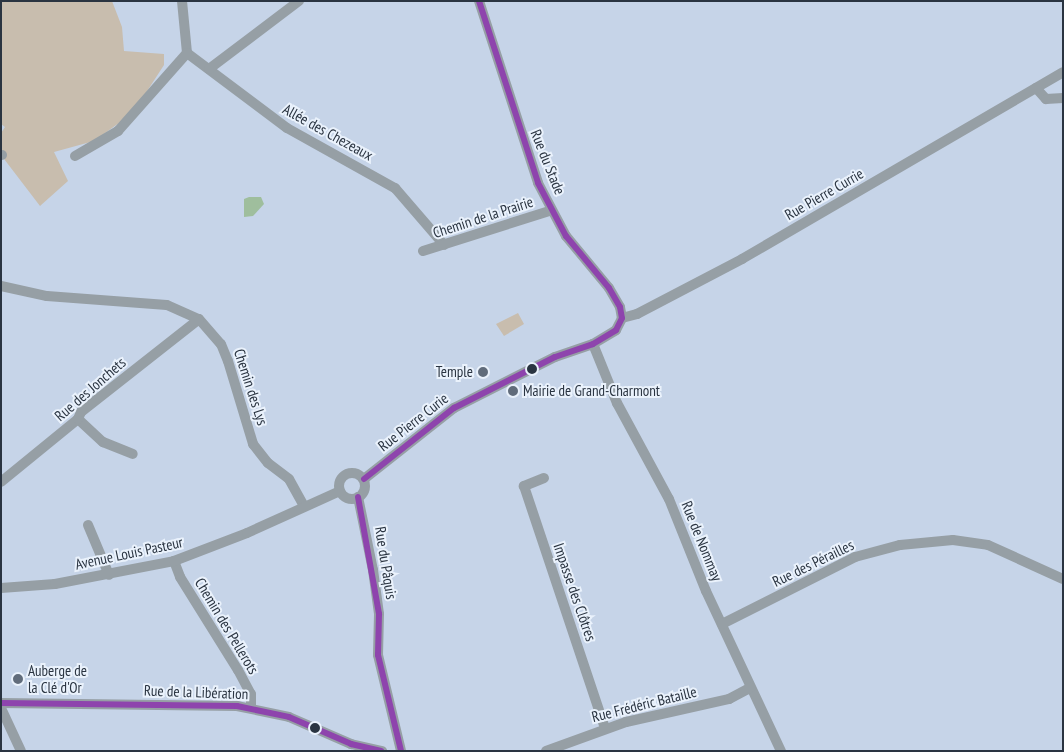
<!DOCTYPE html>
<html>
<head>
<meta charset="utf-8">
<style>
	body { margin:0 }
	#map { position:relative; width:1064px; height:752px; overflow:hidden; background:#c6d4e8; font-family:"PT Sans Narrow",sans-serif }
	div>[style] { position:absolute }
	.green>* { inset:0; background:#c8bdae }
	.water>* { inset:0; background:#9fbe9d }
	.minor>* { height:10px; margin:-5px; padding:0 5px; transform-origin:5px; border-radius:5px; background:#969fa5 }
	.minor>.ring { margin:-5px; padding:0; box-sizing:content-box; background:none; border:10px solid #969fa5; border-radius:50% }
	.bus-1>* { height:6px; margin:-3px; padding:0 3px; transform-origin:3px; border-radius:3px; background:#8e44ad }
	.dots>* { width:14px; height:14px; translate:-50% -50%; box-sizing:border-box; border:2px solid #eaf2fc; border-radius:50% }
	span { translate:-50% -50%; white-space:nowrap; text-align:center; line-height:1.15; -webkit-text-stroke:4px #eaf2fc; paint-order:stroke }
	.street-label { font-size:15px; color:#2a3441 }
	.poi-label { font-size:15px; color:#2a3441 }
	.right { translate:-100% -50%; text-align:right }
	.left { translate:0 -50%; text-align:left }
	.frame { position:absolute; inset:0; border:2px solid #2a3441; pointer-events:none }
</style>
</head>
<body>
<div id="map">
	<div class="green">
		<div style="clip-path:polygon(1px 1px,112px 1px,122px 27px,124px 51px,164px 54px,164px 65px,140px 102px,119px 123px,94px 141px,54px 152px,68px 181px,40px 206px,1px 155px,1px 133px,5px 127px,1px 124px)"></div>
		<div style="clip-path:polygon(518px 313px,524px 324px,504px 336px,496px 324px)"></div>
	</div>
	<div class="water">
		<div style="clip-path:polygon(249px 197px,261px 197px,264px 204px,253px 216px,244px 217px,244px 199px)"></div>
	</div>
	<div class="minor">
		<div style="left:182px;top:1px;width:52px;rotate:84.5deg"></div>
		<div style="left:479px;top:1px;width:191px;rotate:72deg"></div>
		<div style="left:538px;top:183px;width:60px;rotate:62.2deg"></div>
		<div style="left:566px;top:236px;width:67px;rotate:50.4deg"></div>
		<div style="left:609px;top:288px;width:22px;rotate:60deg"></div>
		<div style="left:620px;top:307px;width:11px;rotate:80deg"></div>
		<div style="left:187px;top:53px;width:125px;rotate:36.9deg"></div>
		<div style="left:287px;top:128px;width:124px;rotate:29.1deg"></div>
		<div style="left:395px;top:188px;width:75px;rotate:49.3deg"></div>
		<div style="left:209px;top:69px;width:113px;rotate:-37.1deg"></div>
		<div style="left:1036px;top:88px;width:15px;rotate:48deg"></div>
		<div style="left:1046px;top:99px;width:17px;rotate:-3deg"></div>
		<div style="left:1px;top:155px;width:1px"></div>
		<div style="left:75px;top:156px;width:50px;rotate:-30.2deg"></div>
		<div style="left:118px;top:131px;width:104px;rotate:-48.5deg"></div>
		<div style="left:423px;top:251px;width:135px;rotate:-17.6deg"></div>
		<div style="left:1px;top:286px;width:47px;rotate:12.3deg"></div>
		<div style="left:47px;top:296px;width:120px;rotate:4.3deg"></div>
		<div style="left:167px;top:305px;width:35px;rotate:24deg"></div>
		<div style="left:199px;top:319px;width:33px;rotate:49deg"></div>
		<div style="left:221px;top:344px;width:18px;rotate:68deg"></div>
		<div style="left:228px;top:361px;width:87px;rotate:73.2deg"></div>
		<div style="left:253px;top:444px;width:24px;rotate:52deg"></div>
		<div style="left:268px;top:463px;width:26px;rotate:37deg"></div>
		<div style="left:289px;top:479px;width:31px;rotate:61deg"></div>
		<div style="left:622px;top:318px;width:16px;rotate:-15deg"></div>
		<div style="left:637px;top:314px;width:119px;rotate:-27.6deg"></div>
		<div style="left:742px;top:259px;width:371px;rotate:-30.2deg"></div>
		<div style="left:593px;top:344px;width:64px;rotate:67.9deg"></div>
		<div style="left:617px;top:403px;width:109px;rotate:61.6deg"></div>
		<div style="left:669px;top:499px;width:99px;rotate:68.1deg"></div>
		<div style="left:706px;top:591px;width:177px;rotate:64.9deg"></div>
		<div style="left:78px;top:419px;width:34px;rotate:43deg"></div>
		<div style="left:103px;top:442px;width:32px;rotate:22deg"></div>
		<div class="ring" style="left:339px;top:473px;width:16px;height:16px"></div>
		<div style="left:544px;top:478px;width:22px;rotate:158deg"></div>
		<div style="left:524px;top:486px;width:255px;rotate:71.5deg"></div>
		<div style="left:364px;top:479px;width:115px;rotate:-38.3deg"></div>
		<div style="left:454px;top:408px;width:113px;rotate:-26.8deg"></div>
		<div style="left:555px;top:357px;width:40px;rotate:-18.9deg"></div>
		<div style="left:593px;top:344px;width:27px;rotate:-31deg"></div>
		<div style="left:616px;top:330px;width:13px;rotate:-63deg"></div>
		<div style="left:1px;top:482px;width:99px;rotate:-39.3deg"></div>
		<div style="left:78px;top:419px;width:8px;rotate:-67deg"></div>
		<div style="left:81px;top:412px;width:150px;rotate:-38.2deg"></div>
		<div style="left:358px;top:497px;width:75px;rotate:78.4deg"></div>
		<div style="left:373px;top:570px;width:44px;rotate:82.2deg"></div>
		<div style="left:379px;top:614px;width:41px;rotate:91.4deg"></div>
		<div style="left:378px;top:655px;width:99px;rotate:76.5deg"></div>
		<div style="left:88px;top:525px;width:54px;rotate:67.2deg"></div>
		<div style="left:174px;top:561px;width:17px;rotate:69deg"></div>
		<div style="left:180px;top:577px;width:110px;rotate:58.1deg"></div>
		<div style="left:238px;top:670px;width:27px;rotate:62deg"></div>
		<div style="left:251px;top:694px;width:14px;rotate:90deg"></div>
		<div style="left:1px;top:588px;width:54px;rotate:-4.2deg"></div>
		<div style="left:55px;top:584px;width:121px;rotate:-10.9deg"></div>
		<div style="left:174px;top:561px;width:78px;rotate:-21deg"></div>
		<div style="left:247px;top:533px;width:102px;rotate:-24.3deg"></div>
		<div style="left:722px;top:624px;width:149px;rotate:-26.7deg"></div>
		<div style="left:855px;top:557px;width:47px;rotate:-14.9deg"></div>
		<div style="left:900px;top:545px;width:53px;rotate:-5.4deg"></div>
		<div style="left:953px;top:540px;width:35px;rotate:8deg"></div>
		<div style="left:988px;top:545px;width:82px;rotate:24.4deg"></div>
		<div style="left:1px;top:703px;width:236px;rotate:0.7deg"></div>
		<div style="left:237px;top:706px;width:53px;rotate:11.9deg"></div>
		<div style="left:289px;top:717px;width:68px;rotate:23.5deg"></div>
		<div style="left:351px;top:744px;width:32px;rotate:13deg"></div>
		<div style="left:1px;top:708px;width:47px;rotate:65.1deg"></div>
		<div style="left:546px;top:751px;width:85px;rotate:-19.9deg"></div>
		<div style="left:626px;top:722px;width:106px;rotate:-12.6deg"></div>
		<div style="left:729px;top:699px;width:24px;rotate:-28deg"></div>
	</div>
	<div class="bus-1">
		<div style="left:479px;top:1px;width:191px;rotate:72deg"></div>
		<div style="left:538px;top:183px;width:60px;rotate:62.2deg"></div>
		<div style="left:566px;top:236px;width:67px;rotate:50.4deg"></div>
		<div style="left:609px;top:288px;width:22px;rotate:60deg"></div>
		<div style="left:620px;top:307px;width:11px;rotate:80deg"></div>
		<div style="left:364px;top:479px;width:115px;rotate:-38.3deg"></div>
		<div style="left:454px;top:408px;width:113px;rotate:-26.8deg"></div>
		<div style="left:555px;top:357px;width:40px;rotate:-18.9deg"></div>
		<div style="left:593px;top:344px;width:27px;rotate:-31deg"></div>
		<div style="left:616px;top:330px;width:13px;rotate:-63deg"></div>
		<div style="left:358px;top:497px;width:119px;rotate:79.8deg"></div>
		<div style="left:379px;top:614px;width:41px;rotate:91.4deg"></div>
		<div style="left:378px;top:655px;width:99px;rotate:76.5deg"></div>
		<div style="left:1px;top:703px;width:236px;rotate:0.7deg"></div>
		<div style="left:237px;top:706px;width:53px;rotate:11.9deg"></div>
		<div style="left:289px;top:717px;width:68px;rotate:23.5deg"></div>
		<div style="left:351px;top:744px;width:31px;rotate:13deg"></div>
	</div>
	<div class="dots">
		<div style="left:532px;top:369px;background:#2a3441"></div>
		<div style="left:483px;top:372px;background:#616c7b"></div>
		<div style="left:513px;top:391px;background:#616c7b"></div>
		<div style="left:18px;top:679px;background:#616c7b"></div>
		<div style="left:315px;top:728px;background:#2a3441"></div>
	</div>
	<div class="street-label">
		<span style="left:328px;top:132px;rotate:29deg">Allée des Chezeaux</span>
		<span style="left:548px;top:162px;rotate:68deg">Rue du Stade</span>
		<span style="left:824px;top:194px;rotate:-30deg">Rue Pierre Currie</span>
		<span style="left:483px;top:217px;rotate:-18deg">Chemin de la Prairie</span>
		<span style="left:251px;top:387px;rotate:72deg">Chemin des Lys</span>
		<span style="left:90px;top:389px;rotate:-41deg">Rue des Jonchets</span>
		<span style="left:413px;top:422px;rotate:-38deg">Rue Pierre Curie</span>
		<span style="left:702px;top:541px;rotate:68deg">Rue de Nommay</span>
		<span style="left:129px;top:553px;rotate:-12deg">Avenue Louis Pasteur</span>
		<span style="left:386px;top:563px;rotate:81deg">Rue du Pâquis</span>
		<span style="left:813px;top:563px;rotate:-26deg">Rue des Pérailles</span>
		<span style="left:575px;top:592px;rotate:71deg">Impasse des Clôtres</span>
		<span style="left:227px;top:626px;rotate:59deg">Chemin des Pellerots</span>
		<span style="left:196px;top:692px;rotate:2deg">Rue de la Libération</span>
		<span style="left:644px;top:704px;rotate:-14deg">Rue Frédéric Bataille</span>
	</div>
	<div class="poi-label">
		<span class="right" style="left:473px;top:372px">Temple</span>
		<span class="left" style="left:523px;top:391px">Mairie de Grand-Charmont</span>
		<span class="left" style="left:28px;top:679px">Auberge de<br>la Clé d'Or</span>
	</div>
	<div class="frame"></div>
</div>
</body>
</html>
